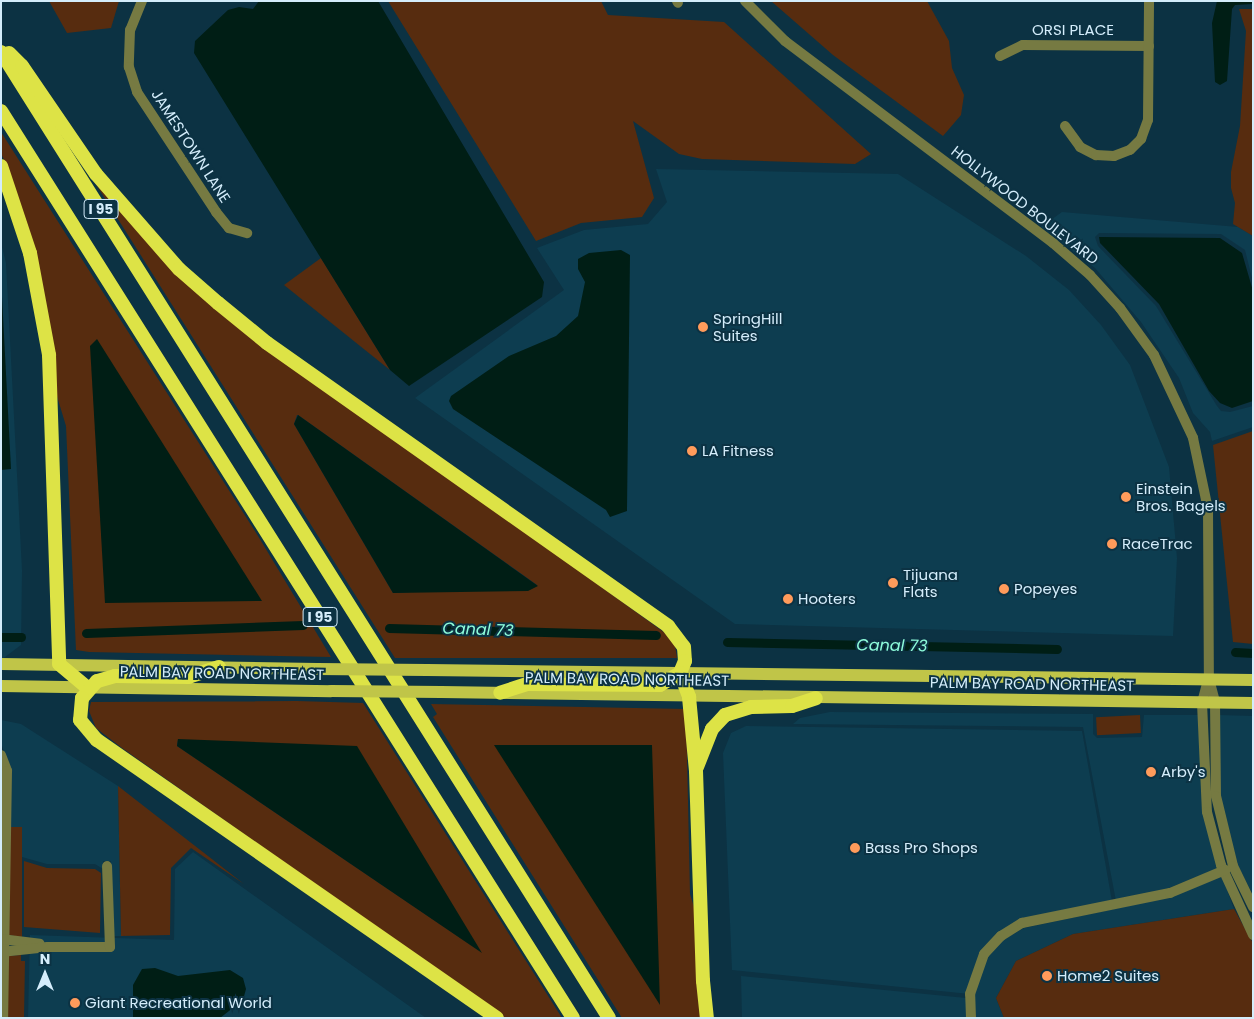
<!DOCTYPE html>
<html>
<head>
<meta charset="utf-8">
<style>
	body { margin:0 }
	#map { position:relative; width:1254px; height:1019px; overflow:hidden; background:#0c3243; font-family:Poppins,sans-serif }
	div>[style] { position:absolute }
	.built>* { inset:0; background:#0d3d50 }
	.green>* { inset:0; background:#572c0f; transform-origin:0 0 }
	.water>* { inset:0; background:#001e15 }
	.canal>* { height:9px; margin:-4.5px; padding:0 4.5px; transform-origin:4.5px; border-radius:4.5px; background:#001e15 }
	.minor>* { height:10px; margin:-5px; padding:0 5px; transform-origin:5px; border-radius:5px; background:#767a42 }
	.major>* { height:12px; margin:-6px; padding:0 6px; transform-origin:6px; border-radius:6px; background:#c0c548 }
	.highway>* { height:14px; margin:-7px; padding:0 7px; transform-origin:7px; border-radius:7px; background:#dde346 }
	.major-bridge>* { height:12px; margin:-6px; padding:0 6px; transform-origin:6px; border-radius:6px; background:#c0c548 }
	.dots>* { width:14px; height:14px; translate:-50% -50%; box-sizing:border-box; border:2px solid #0c3243; border-radius:50% }
	span { translate:-50% -50%; white-space:nowrap; text-align:center; line-height:1.15; -webkit-text-stroke:4px #0c3243; paint-order:stroke }
	.shield-label span { padding:1px 4px; background:#0c3243; border:1px solid; border-radius:4px; -webkit-text-stroke-width:0 }
	.shield-label { font-size:14px; color:#d4edfb; font-weight:700 }
	.street-label { font-size:15px; color:#d4edfb }
	.poi-label { font-size:15px; color:#d4edfb }
	.left { translate:0 -50%; text-align:left }
	.water-label { font-size:16px; color:#8efcda; font-style:italic }
	.frame { position:absolute; inset:0; border:2px solid #d4edfb; pointer-events:none }
	.north { position:absolute; left:20px; top:949px; width:50px; height:50px; -webkit-text-stroke:4px #0c3243; paint-order:stroke; rotate:0deg; font-size:14px; font-weight:700; line-height:20px; text-align:center; color:#d4edfb }
	.north::after { content:''; display:block; margin:auto; width:18px; height:22px; background:#d4edfb; clip-path:polygon(50% 0,100% 100%,50% 72%,0 100%) }
</style>
</head>
<body>
<div id="map">
	<div class="built">
		<div style="clip-path:polygon(656px 169px,898px 174px,1026px 256px,1069px 290px,1101px 325px,1130px 365px,1169px 467px,1177px 558px,1173px 636px,735px 624px,415px 398px,564px 290px,537px 248px,584px 230px,648px 224px,667px 202px)"></div>
		<div style="clip-path:polygon(1062px 212px,1238px 227px,1253px 236px,1253px 282px,1245px 250px,1221px 234px,1099px 233px,1095px 237px,1098px 246px,1156px 306px,1217px 406px,1221px 411px,1230px 412px,1253px 406px,1253px 427px,1212px 441px,1210px 432px,1193px 413px,1179px 378px,1141px 322px,1095px 268px,1041px 227px)"></div>
		<div style="clip-path:polygon(1px 243px,6px 263px,22px 570px,21px 645px,1px 660px)"></div>
		<div style="clip-path:polygon(830px 712px,1093px 714px,1093px 734px,1097px 738px,1142px 737px,1144px 715px,1198px 715px,1203px 812px,1218px 868px,1169px 888px,1116px 901px,1083px 727px,793px 724px,800px 718px)"></div>
		<div style="clip-path:polygon(1219px 715px,1253px 716px,1253px 895px,1237px 864px,1220px 795px)"></div>
		<div style="clip-path:polygon(1px 720px,21px 724px,118px 786px,121px 936px,114px 936px,111px 861px,103px 861px,103px 869px,95px 864px,47px 864px,22px 857px,22px 828px,10px 827px,11px 771px,1px 743px)"></div>
		<div style="clip-path:polygon(746px 726px,1082px 731px,1113px 907px,1022px 923px,984px 954px,970px 994px,732px 970px,723px 753px,731px 733px)"></div>
		<div style="clip-path:polygon(193px 852px,426px 1018px,28px 1018px,30px 935px,174px 940px,175px 869px)"></div>
		<div style="clip-path:polygon(1222px 876px,1234px 909px,1073px 934px,1016px 961px,996px 998px,1004px 1018px,976px 1018px,974px 995px,987px 957px,1003px 940px,1024px 928px,1171px 897px)"></div>
		<div style="clip-path:polygon(741px 976px,966px 998px,966px 1018px,742px 1018px)"></div>
	</div>
	<div class="green">
		<div style="clip-path:polygon(49px 1px,119px 1px,111px 28px,67px 33px)"></div>
		<div style="clip-path:polygon(388px 1px,601px 1px,608px 15px,724px 22px,871px 154px,855px 164px,702px 159px,679px 154px,633px 121px,654px 198px,642px 217px,581px 223px,536px 241px)"></div>
		<div style="clip-path:polygon(771px 1px,927px 1px,949px 41px,952px 68px,964px 95px,961px 115px,943px 136px,833px 55px)"></div>
		<div style="clip-path:polygon(1239px 9px,1253px 9px,1253px 236px,1233px 224px,1235px 203px,1231px 188px,1231px 172px,1240px 126px,1246px 31px)"></div>
		<div style="clip-path:polygon(1px 132px,258px 536px,331px 657px,89px 652px,76px 650px,66px 426px,56px 393px,9px 172px,1px 153px)"></div>
		<div style="clip-path:polygon(evenodd,92px 178px,163px 256px,571px 565px,665px 633px,675px 645px,677px 658px,395px 658px,92px 178px,297px 415px,298px 415px,537px 585px,393px 593px,294px 424px,297px 415px)"></div>
		<div style="clip-path:polygon(321px 258px,390px 370px,284px 285px)"></div>
		<div style="clip-path:polygon(1253px 431px,1253px 644px,1233px 642px,1213px 445px)"></div>
		<div style="clip-path:polygon(evenodd,297px 701px,363px 703px,562px 1018px,505px 1018px,122px 748px,96px 728px,89px 711px,91px 702px,297px 701px,178px 739px,481px 952px,177px 746px,178px 739px)"></div>
		<div style="clip-path:polygon(431px 704px,686px 709px,690px 894px,697px 917px,703px 1018px,622px 1018px,433px 717px,437px 714px)"></div>
		<div style="left:1140px;top:715px;width:18px;height:44px;rotate:87deg"></div>
		<div style="clip-path:polygon(118px 786px,244px 884px,191px 848px,171px 868px,170px 935px,121px 936px)"></div>
		<div style="clip-path:polygon(10px 827px,22px 827px,22px 937px,8px 935px)"></div>
		<div style="clip-path:polygon(24px 861px,47px 868px,95px 869px,101px 873px,100px 933px,24px 927px)"></div>
		<div style="clip-path:polygon(1234px 909px,1253px 943px,1253px 1018px,1004px 1018px,996px 998px,1016px 961px,1073px 934px)"></div>
		<div style="clip-path:polygon(21px 955px,21px 961px,25px 961px,24px 1018px,8px 1018px,8px 956px)"></div>
	</div>
	<div class="water">
		<div style="clip-path:polygon(259px 1px,378px 1px,544px 282px,542px 297px,409px 386px,390px 370px,194px 53px,195px 41px,228px 10px,239px 7px,253px 9px)"></div>
		<div style="clip-path:polygon(1217px 1px,1253px 1px,1253px 4px,1235px 5px,1232px 9px,1227px 81px,1220px 85px,1215px 82px,1212px 23px)"></div>
		<div style="clip-path:polygon(1099px 237px,1220px 238px,1242px 253px,1253px 291px,1253px 401px,1232px 408px,1220px 403px,1209px 391px,1159px 304px,1100px 243px)"></div>
		<div style="clip-path:polygon(621px 250px,630px 255px,627px 511px,610px 517px,606px 510px,453px 409px,449px 401px,451px 396px,509px 356px,556px 336px,578px 316px,585px 282px,578px 269px,578px 259px,589px 253px)"></div>
		<div style="clip-path:polygon(1px 278px,11px 469px,1px 470px)"></div>
		<div style="clip-path:polygon(97px 339px,262px 601px,105px 603px,90px 346px)"></div>
		<div style="clip-path:polygon(298px 415px,538px 586px,528px 591px,393px 593px,294px 424px)"></div>
		<div style="clip-path:polygon(178px 739px,357px 746px,482px 953px,177px 746px)"></div>
		<div style="clip-path:polygon(494px 745px,652px 745px,660px 1005px)"></div>
		<div style="clip-path:polygon(155px 968px,178px 976px,230px 970px,243px 978px,246px 989px,243px 1000px,220px 1018px,133px 1018px,133px 985px,142px 969px)"></div>
	</div>
	<div class="canal">
		<div style="left:389px;top:628px;width:267px;rotate:1.5deg"></div>
		<div style="left:86px;top:633px;width:217px;rotate:-2.1deg"></div>
		<div style="left:1px;top:637px;width:20px"></div>
		<div style="left:727px;top:642px;width:330px;rotate:1.2deg"></div>
		<div style="left:1235px;top:652px;width:18px;rotate:3deg"></div>
	</div>
	<div class="minor">
		<div style="left:142px;top:1px;width:31px;rotate:112deg"></div>
		<div style="left:130px;top:30px;width:37px;rotate:92deg"></div>
		<div style="left:129px;top:67px;width:26px;rotate:72deg"></div>
		<div style="left:137px;top:92px;width:144px;rotate:56.6deg"></div>
		<div style="left:216px;top:212px;width:21px;rotate:51deg"></div>
		<div style="left:229px;top:228px;width:19px;rotate:16deg"></div>
		<div style="left:677px;top:1px;width:2px;rotate:63deg"></div>
		<div style="left:745px;top:1px;width:57px;rotate:45deg"></div>
		<div style="left:785px;top:41px;width:336px;rotate:37deg"></div>
		<div style="left:1053px;top:243px;width:49px;rotate:40.9deg"></div>
		<div style="left:1090px;top:275px;width:45px;rotate:47.7deg"></div>
		<div style="left:1120px;top:308px;width:58px;rotate:54.1deg"></div>
		<div style="left:1154px;top:355px;width:92px;rotate:64.8deg"></div>
		<div style="left:1193px;top:438px;width:73px;rotate:78.1deg"></div>
		<div style="left:1208px;top:509px;width:170px;rotate:89.7deg"></div>
		<div style="left:1209px;top:679px;width:24px;rotate:75deg"></div>
		<div style="left:1215px;top:702px;width:94px;rotate:89.4deg"></div>
		<div style="left:1216px;top:796px;width:72px;rotate:76.3deg"></div>
		<div style="left:1233px;top:866px;width:46px;rotate:64deg"></div>
		<div style="left:1000px;top:56px;width:25px;rotate:-26deg"></div>
		<div style="left:1023px;top:45px;width:126px;rotate:0.5deg"></div>
		<div style="left:1065px;top:126px;width:26px;rotate:54deg"></div>
		<div style="left:1080px;top:147px;width:18px;rotate:27deg"></div>
		<div style="left:1096px;top:155px;width:18px;rotate:3deg"></div>
		<div style="left:1114px;top:156px;width:17px;rotate:-21deg"></div>
		<div style="left:1130px;top:150px;width:16px;rotate:-45deg"></div>
		<div style="left:1141px;top:139px;width:20px;rotate:-70deg"></div>
		<div style="left:1148px;top:120px;width:119px;rotate:-89.5deg"></div>
		<div style="left:1208px;top:680px;width:24px;rotate:105deg"></div>
		<div style="left:1202px;top:703px;width:109px;rotate:87.4deg"></div>
		<div style="left:1207px;top:812px;width:55px;rotate:75.2deg"></div>
		<div style="left:1221px;top:865px;width:77px;rotate:65.4deg"></div>
		<div style="left:1px;top:755px;width:17px;rotate:69deg"></div>
		<div style="left:7px;top:771px;width:247px;rotate:90.9deg"></div>
		<div style="left:1px;top:939px;width:39px;rotate:7deg"></div>
		<div style="left:1px;top:952px;width:47px;rotate:-6.1deg"></div>
		<div style="left:48px;top:947px;width:62px"></div>
		<div style="left:110px;top:947px;width:81px;rotate:-92.1deg"></div>
		<div style="left:971px;top:1018px;width:24px;rotate:-92deg"></div>
		<div style="left:970px;top:994px;width:42px;rotate:-70.7deg"></div>
		<div style="left:984px;top:954px;width:25px;rotate:-47deg"></div>
		<div style="left:1001px;top:936px;width:25px;rotate:-32deg"></div>
		<div style="left:1022px;top:923px;width:151px;rotate:-11.5deg"></div>
		<div style="left:1170px;top:893px;width:60px;rotate:-22.7deg"></div>
	</div>
	<div class="major">
		<div style="left:1px;top:664px;width:316px;rotate:0.9deg"></div>
		<div style="left:427px;top:670px;width:826px;rotate:0.69deg"></div>
		<div style="left:1px;top:686px;width:330px;rotate:0.9deg"></div>
		<div style="left:441px;top:692px;width:812px;rotate:0.78deg"></div>
	</div>
	<div class="highway">
		<div style="left:1px;top:52px;width:1141px;rotate:57.81deg"></div>
		<div style="left:9px;top:53px;width:18px;rotate:45deg"></div>
		<div style="left:22px;top:66px;width:131px;rotate:55.6deg"></div>
		<div style="left:96px;top:174px;width:126px;rotate:48.9deg"></div>
		<div style="left:179px;top:269px;width:52px;rotate:41.1deg"></div>
		<div style="left:218px;top:303px;width:63px;rotate:39.2deg"></div>
		<div style="left:267px;top:343px;width:491px;rotate:35.2deg"></div>
		<div style="left:668px;top:626px;width:26px;rotate:53deg"></div>
		<div style="left:684px;top:647px;width:14px;rotate:86deg"></div>
		<div style="left:685px;top:661px;width:13px;rotate:113deg"></div>
		<div style="left:680px;top:673px;width:23px;rotate:149deg"></div>
		<div style="left:660px;top:685px;width:133px;rotate:-179.6deg"></div>
		<div style="left:527px;top:684px;width:28px;rotate:162deg"></div>
		<div style="left:1px;top:111px;width:1072px;rotate:57.76deg"></div>
		<div style="left:1px;top:166px;width:92px;rotate:71.6deg"></div>
		<div style="left:30px;top:253px;width:104px;rotate:79.4deg"></div>
		<div style="left:49px;top:355px;width:309px;rotate:88.1deg"></div>
		<div style="left:59px;top:664px;width:38px;rotate:40deg"></div>
		<div style="left:219px;top:667px;width:32px;rotate:162deg"></div>
		<div style="left:189px;top:677px;width:74px;rotate:-179.2deg"></div>
		<div style="left:115px;top:676px;width:19px;rotate:164deg"></div>
		<div style="left:97px;top:681px;width:23px;rotate:131deg"></div>
		<div style="left:82px;top:698px;width:22px;rotate:95deg"></div>
		<div style="left:80px;top:720px;width:26px;rotate:50deg"></div>
		<div style="left:97px;top:740px;width:487px;rotate:34.8deg"></div>
		<div style="left:680px;top:673px;width:26px;rotate:69deg"></div>
		<div style="left:689px;top:697px;width:74px;rotate:84.6deg"></div>
		<div style="left:696px;top:771px;width:210px;rotate:88.1deg"></div>
		<div style="left:703px;top:981px;width:37px;rotate:84deg"></div>
		<div style="left:697px;top:767px;width:41px;rotate:-68.5deg"></div>
		<div style="left:712px;top:729px;width:19px;rotate:-47deg"></div>
		<div style="left:725px;top:715px;width:27px;rotate:-17deg"></div>
		<div style="left:751px;top:707px;width:41px;rotate:-1.4deg"></div>
		<div style="left:792px;top:706px;width:25px;rotate:-18deg"></div>
	</div>
	<div class="major-bridge">
		<div style="left:317px;top:669px;width:110px;rotate:0.5deg"></div>
		<div style="left:331px;top:691px;width:110px;rotate:0.5deg"></div>
	</div>
	<div class="dots">
		<div style="left:703px;top:327px;background:#ff9b5b"></div>
		<div style="left:692px;top:451px;background:#ff9b5b"></div>
		<div style="left:1126px;top:497px;background:#ff9b5b"></div>
		<div style="left:1112px;top:544px;background:#ff9b5b"></div>
		<div style="left:893px;top:583px;background:#ff9b5b"></div>
		<div style="left:1004px;top:589px;background:#ff9b5b"></div>
		<div style="left:788px;top:599px;background:#ff9b5b"></div>
		<div style="left:1151px;top:772px;background:#ff9b5b"></div>
		<div style="left:855px;top:848px;background:#ff9b5b"></div>
		<div style="left:1047px;top:976px;background:#ff9b5b"></div>
		<div style="left:75px;top:1003px;background:#ff9b5b"></div>
	</div>
	<div class="shield-label">
		<span style="left:101px;top:209px">I 95</span>
		<span style="left:320px;top:617px">I 95</span>
	</div>
	<div class="street-label">
		<span style="left:1073px;top:30px">ORSI PLACE</span>
		<span style="left:191px;top:146px;rotate:57deg">JAMESTOWN LANE</span>
		<span style="left:1025px;top:205px;rotate:38deg">HOLLYWOOD BOULEVARD</span>
		<span style="left:222px;top:673px;rotate:1deg">PALM BAY ROAD NORTHEAST</span>
		<span style="left:627px;top:679px;rotate:1deg">PALM BAY ROAD NORTHEAST</span>
		<span style="left:1032px;top:684px;rotate:1deg">PALM BAY ROAD NORTHEAST</span>
	</div>
	<div class="poi-label">
		<span class="left" style="left:713px;top:327px">SpringHill<br>Suites</span>
		<span class="left" style="left:702px;top:451px">LA Fitness</span>
		<span class="left" style="left:1136px;top:497px">Einstein<br>Bros. Bagels</span>
		<span class="left" style="left:1122px;top:544px">RaceTrac</span>
		<span class="left" style="left:903px;top:583px">Tijuana<br>Flats</span>
		<span class="left" style="left:1014px;top:589px">Popeyes</span>
		<span class="left" style="left:798px;top:599px">Hooters</span>
		<span class="left" style="left:1161px;top:772px">Arby's</span>
		<span class="left" style="left:865px;top:848px">Bass Pro Shops</span>
		<span class="left" style="left:1057px;top:976px">Home2 Suites</span>
		<span class="left" style="left:85px;top:1003px">Giant Recreational World</span>
	</div>
	<div class="water-label">
		<span style="left:478px;top:630px;rotate:2deg">Canal 73</span>
		<span style="left:892px;top:646px;rotate:1deg">Canal 73</span>
	</div>
	<div class="frame"></div>
	<div class="north">N</div>
</div>
</body>
</html>
